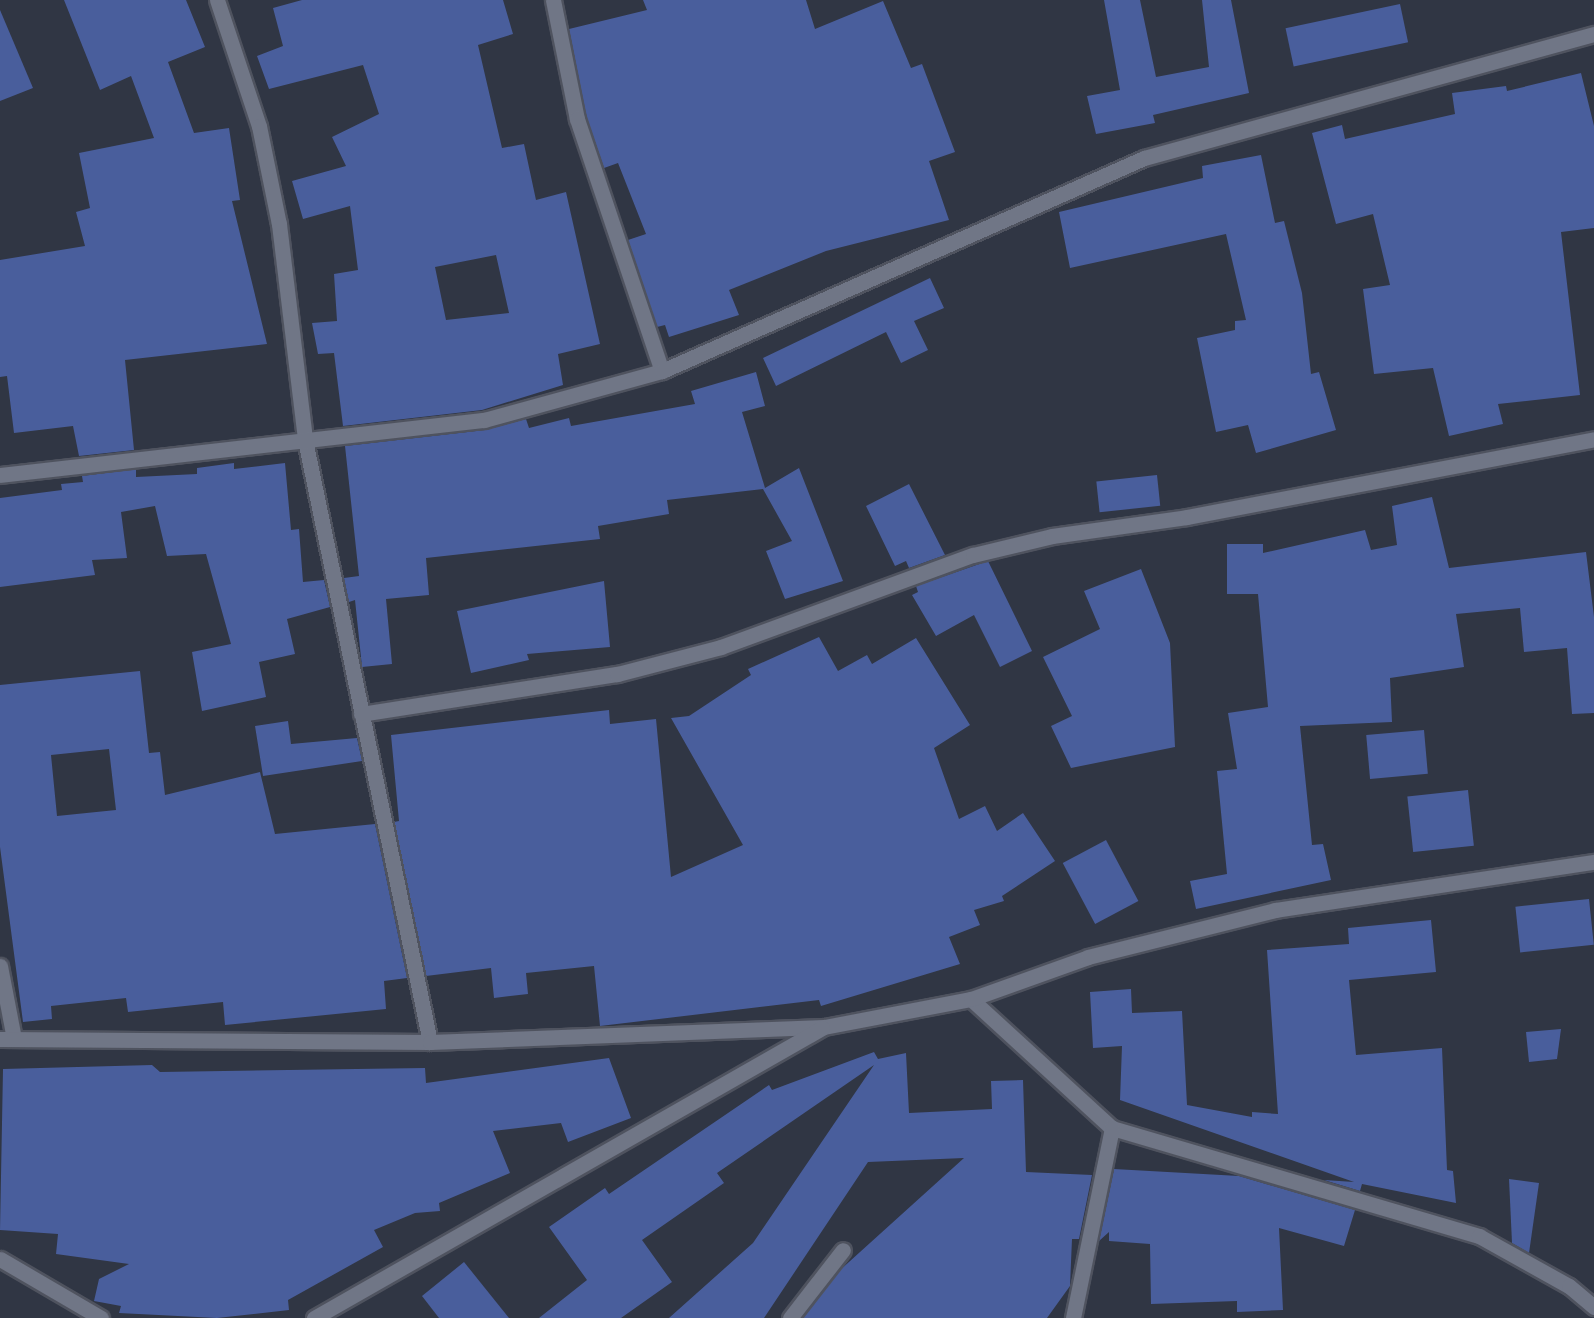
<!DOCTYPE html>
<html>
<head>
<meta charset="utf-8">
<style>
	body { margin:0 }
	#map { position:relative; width:1594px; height:1318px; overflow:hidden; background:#303644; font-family:Mulish,sans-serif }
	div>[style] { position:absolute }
	.building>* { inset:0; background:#495e9c; transform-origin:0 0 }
	.roads { filter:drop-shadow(2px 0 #4f535f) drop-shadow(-2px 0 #4f535f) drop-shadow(0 2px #4f535f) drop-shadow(0 -2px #4f535f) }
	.minor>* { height:15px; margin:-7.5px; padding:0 7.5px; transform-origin:7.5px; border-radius:7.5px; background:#707686 }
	span { translate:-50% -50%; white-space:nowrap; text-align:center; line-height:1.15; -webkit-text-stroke:4.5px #262c39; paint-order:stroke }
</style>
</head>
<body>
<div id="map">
	<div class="building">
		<div style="clip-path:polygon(64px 0,186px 0,205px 47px,168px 62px,194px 133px,229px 128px,240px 200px,232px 201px,267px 344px,125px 360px,134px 450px,79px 456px,73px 426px,14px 433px,7px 376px,0 377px,0 260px,85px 246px,76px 212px,90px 208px,79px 153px,154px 138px,131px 76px,100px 90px)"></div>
		<div style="clip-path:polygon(evenodd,302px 0,503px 0,513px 34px,478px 45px,502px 148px,524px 144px,536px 200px,566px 192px,600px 344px,558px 354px,563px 385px,482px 410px,343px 426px,334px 353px,318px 354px,312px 323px,337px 321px,334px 274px,358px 270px,350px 206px,303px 219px,292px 181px,346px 166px,332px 137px,379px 114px,363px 65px,269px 89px,257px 56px,283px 46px,273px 8px,302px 0,496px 255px,509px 313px,446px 320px,435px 267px,496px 255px)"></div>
		<div style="clip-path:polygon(643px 0,806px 0,815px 29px,883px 1px,911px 68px,922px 64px,955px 152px,929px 161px,949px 220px,826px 251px,729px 290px,739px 315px,669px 337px,665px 325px,657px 327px,628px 240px,646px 234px,618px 163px,604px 168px,586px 116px,569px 29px,647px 10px)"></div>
		<div style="clip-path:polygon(1104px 0,1140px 0,1156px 77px,1209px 67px,1202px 0,1231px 0,1249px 93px,1153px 115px,1155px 123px,1096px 134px,1087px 96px,1120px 90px)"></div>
		<div style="left:1400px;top:4px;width:39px;height:117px;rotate:78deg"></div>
		<div style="clip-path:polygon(0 10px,33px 88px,0 101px)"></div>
		<div style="clip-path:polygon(1581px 73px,1594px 126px,1594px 228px,1561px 232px,1580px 395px,1498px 404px,1503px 424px,1449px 436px,1433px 368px,1374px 374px,1363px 289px,1390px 285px,1373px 214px,1336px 224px,1312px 133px,1342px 125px,1345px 139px,1455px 114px,1452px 93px,1506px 86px,1507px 91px)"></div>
		<div style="clip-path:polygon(1261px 155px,1275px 223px,1284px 221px,1302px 293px,1311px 374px,1319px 372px,1336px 430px,1256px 453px,1248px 425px,1216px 432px,1197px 338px,1235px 330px,1235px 321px,1246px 320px,1226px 234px,1070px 268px,1059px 212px,1203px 178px,1202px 166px)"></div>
		<div style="clip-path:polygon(930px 278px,944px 308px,914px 321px,928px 350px,901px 363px,886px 332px,776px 386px,763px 358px)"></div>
		<div style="clip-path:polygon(756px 372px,765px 406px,742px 412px,765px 488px,799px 468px,843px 581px,785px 599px,766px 551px,792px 541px,763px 489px,667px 500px,669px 514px,598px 526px,600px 539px,426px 558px,429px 595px,386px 599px,392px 664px,362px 667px,355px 600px,349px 602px,344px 578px,359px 576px,345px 446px,485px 430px,526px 419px,529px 428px,569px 418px,571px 426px,695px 404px,691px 391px)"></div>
		<div style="clip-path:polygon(234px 463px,234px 469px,285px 463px,291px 530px,299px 529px,303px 582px,324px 580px,330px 607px,287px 619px,295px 654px,259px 662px,266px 697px,202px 711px,192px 652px,231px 644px,206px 554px,167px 556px,155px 506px,121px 512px,127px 558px,92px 560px,95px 575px,0 587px,0 498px,62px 490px,61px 484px,83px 482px,82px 476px,136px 469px,136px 477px,197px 474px,197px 468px)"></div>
		<div style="left:1157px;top:475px;width:31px;height:61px;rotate:84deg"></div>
		<div style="clip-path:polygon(909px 484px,945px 555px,909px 568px,906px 561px,895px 566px,866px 506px)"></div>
		<div style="clip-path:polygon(1432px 497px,1449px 568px,1586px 552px,1594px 617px,1594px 713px,1572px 714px,1567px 648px,1524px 652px,1520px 608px,1456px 614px,1464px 667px,1390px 678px,1392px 722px,1300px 726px,1312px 845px,1323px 844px,1331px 880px,1196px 909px,1190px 881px,1227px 874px,1217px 771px,1237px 769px,1228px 713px,1268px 707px,1258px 594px,1227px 594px,1227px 544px,1263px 544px,1263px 553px,1365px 530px,1371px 550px,1397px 545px,1392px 506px)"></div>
		<div style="clip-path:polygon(988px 561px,1032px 651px,1000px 667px,974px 615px,936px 636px,912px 595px,918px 592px,916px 586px)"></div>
		<div style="clip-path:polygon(1141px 569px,1170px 643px,1175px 747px,1071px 768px,1051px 726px,1072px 716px,1043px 657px,1100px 629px,1084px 591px)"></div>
		<div style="clip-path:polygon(604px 581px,610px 647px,527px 654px,529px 660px,471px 673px,457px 611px)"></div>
		<div style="clip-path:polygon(819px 637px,838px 671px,867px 655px,872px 664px,916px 638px,970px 725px,934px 748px,959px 819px,985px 806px,997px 831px,1023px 813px,1055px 861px,1002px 896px,1004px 901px,974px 910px,980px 925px,949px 937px,960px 964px,821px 1006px,819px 1000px,600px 1026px,594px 966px,526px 973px,528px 994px,494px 998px,491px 968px,426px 976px,394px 822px,399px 821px,391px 735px,609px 710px,610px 724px,656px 719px,671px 877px,743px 845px,671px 718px,689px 716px,751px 675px,748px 669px)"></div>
		<div style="clip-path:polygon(evenodd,140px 671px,149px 753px,160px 752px,165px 795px,260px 772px,275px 834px,375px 824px,407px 978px,384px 981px,386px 1009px,225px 1025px,223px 1002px,128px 1012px,126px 998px,51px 1006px,52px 1019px,23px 1022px,0 847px,0 685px,140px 671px,109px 749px,116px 810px,57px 816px,51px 755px,109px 749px)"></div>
		<div style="clip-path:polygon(288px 721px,291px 744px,357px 738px,362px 761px,263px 776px,255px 726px)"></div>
		<div style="left:1424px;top:730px;width:44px;height:58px;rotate:85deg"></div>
		<div style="left:1468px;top:790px;width:56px;height:61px;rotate:84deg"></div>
		<div style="left:1106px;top:840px;width:69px;height:49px;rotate:62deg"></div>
		<div style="left:1589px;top:899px;width:46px;height:74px;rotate:84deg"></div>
		<div style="clip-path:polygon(1431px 920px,1436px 972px,1349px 980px,1356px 1055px,1442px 1048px,1447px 1170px,1453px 1171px,1456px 1203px,1362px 1184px,1360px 1191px,1324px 1180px,1354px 1182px,1120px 1100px,1122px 1046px,1093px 1048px,1090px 992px,1131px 989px,1132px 1013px,1182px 1011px,1187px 1105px,1252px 1117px,1252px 1112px,1278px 1114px,1267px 950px,1349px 944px,1348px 928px)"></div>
		<div style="clip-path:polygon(1561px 1029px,1557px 1059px,1529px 1062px,1526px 1032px)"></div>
		<div style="clip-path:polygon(874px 1052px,878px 1059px,906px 1053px,909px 1113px,992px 1109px,991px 1081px,1023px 1080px,1026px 1172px,1092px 1175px,1079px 1239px,1072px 1239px,1070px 1286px,1047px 1318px,802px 1318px,839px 1271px,964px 1158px,868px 1162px,764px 1318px,669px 1318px,753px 1243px,874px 1065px,717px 1173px,724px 1183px,642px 1240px,672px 1282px,621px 1318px,539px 1318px,587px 1280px,549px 1227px,605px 1188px,609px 1194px,769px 1085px,772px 1090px)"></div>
		<div style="clip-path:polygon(609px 1058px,631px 1118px,568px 1142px,561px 1123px,493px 1131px,510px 1173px,439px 1203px,440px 1211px,415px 1213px,374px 1230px,383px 1247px,288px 1300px,289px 1310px,217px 1318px,119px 1313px,121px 1306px,94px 1301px,99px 1279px,129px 1264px,56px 1254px,58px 1234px,0 1230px,3px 1069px,152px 1065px,160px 1072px,425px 1068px,426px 1083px)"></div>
		<div style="clip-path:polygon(1114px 1169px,1239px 1176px,1355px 1210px,1344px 1246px,1279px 1228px,1283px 1310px,1237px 1312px,1237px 1301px,1151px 1304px,1150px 1244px,1109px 1241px,1109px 1232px,1099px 1241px)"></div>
		<div style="clip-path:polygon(1509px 1179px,1539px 1183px,1529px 1253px,1512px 1243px)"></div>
		<div style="clip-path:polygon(464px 1262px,509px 1318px,439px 1318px,422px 1296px)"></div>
	</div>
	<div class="roads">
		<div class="minor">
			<div style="left:217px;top:0;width:133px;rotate:71.6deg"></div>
			<div style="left:259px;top:126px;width:100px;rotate:78.5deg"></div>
			<div style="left:279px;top:224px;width:218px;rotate:83.1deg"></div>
			<div style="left:305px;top:440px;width:615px;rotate:78.27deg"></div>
			<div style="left:553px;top:0;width:121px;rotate:78.6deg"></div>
			<div style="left:577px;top:119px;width:266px;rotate:71.4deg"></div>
			<div style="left:0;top:475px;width:487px;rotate:-6.5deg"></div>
			<div style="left:484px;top:420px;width:185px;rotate:-15.4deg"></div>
			<div style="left:662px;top:371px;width:527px;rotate:-23.84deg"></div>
			<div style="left:1144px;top:158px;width:467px;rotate:-15.4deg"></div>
			<div style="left:361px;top:714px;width:259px;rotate:-8.9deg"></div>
			<div style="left:617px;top:674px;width:107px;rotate:-14.6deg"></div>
			<div style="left:721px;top:647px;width:268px;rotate:-20.1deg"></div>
			<div style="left:973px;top:555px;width:81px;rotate:-13.5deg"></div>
			<div style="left:1052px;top:536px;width:136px;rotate:-8deg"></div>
			<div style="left:1187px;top:517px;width:414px;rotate:-10.8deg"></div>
			<div style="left:0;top:966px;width:74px;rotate:79.1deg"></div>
			<div style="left:971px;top:999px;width:191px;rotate:42.5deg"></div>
			<div style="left:1112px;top:1128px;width:383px;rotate:16.4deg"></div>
			<div style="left:1479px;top:1236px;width:103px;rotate:29.1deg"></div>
			<div style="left:1569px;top:1286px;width:33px;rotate:40deg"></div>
			<div style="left:0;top:1039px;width:430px;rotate:0.4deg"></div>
			<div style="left:430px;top:1042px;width:394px;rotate:-2.2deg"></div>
			<div style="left:824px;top:1027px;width:150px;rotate:-10.8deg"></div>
			<div style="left:971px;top:999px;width:124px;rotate:-19.7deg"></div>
			<div style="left:1088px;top:957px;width:193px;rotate:-14.1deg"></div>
			<div style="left:1275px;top:910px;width:323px;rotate:-8.6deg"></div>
			<div style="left:0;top:1259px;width:117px;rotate:30.3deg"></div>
			<div style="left:314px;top:1318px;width:585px;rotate:-29.72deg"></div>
			<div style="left:790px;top:1318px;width:86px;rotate:-52.1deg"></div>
			<div style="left:1073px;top:1318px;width:194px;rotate:-78.4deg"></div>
		</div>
	</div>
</div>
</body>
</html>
